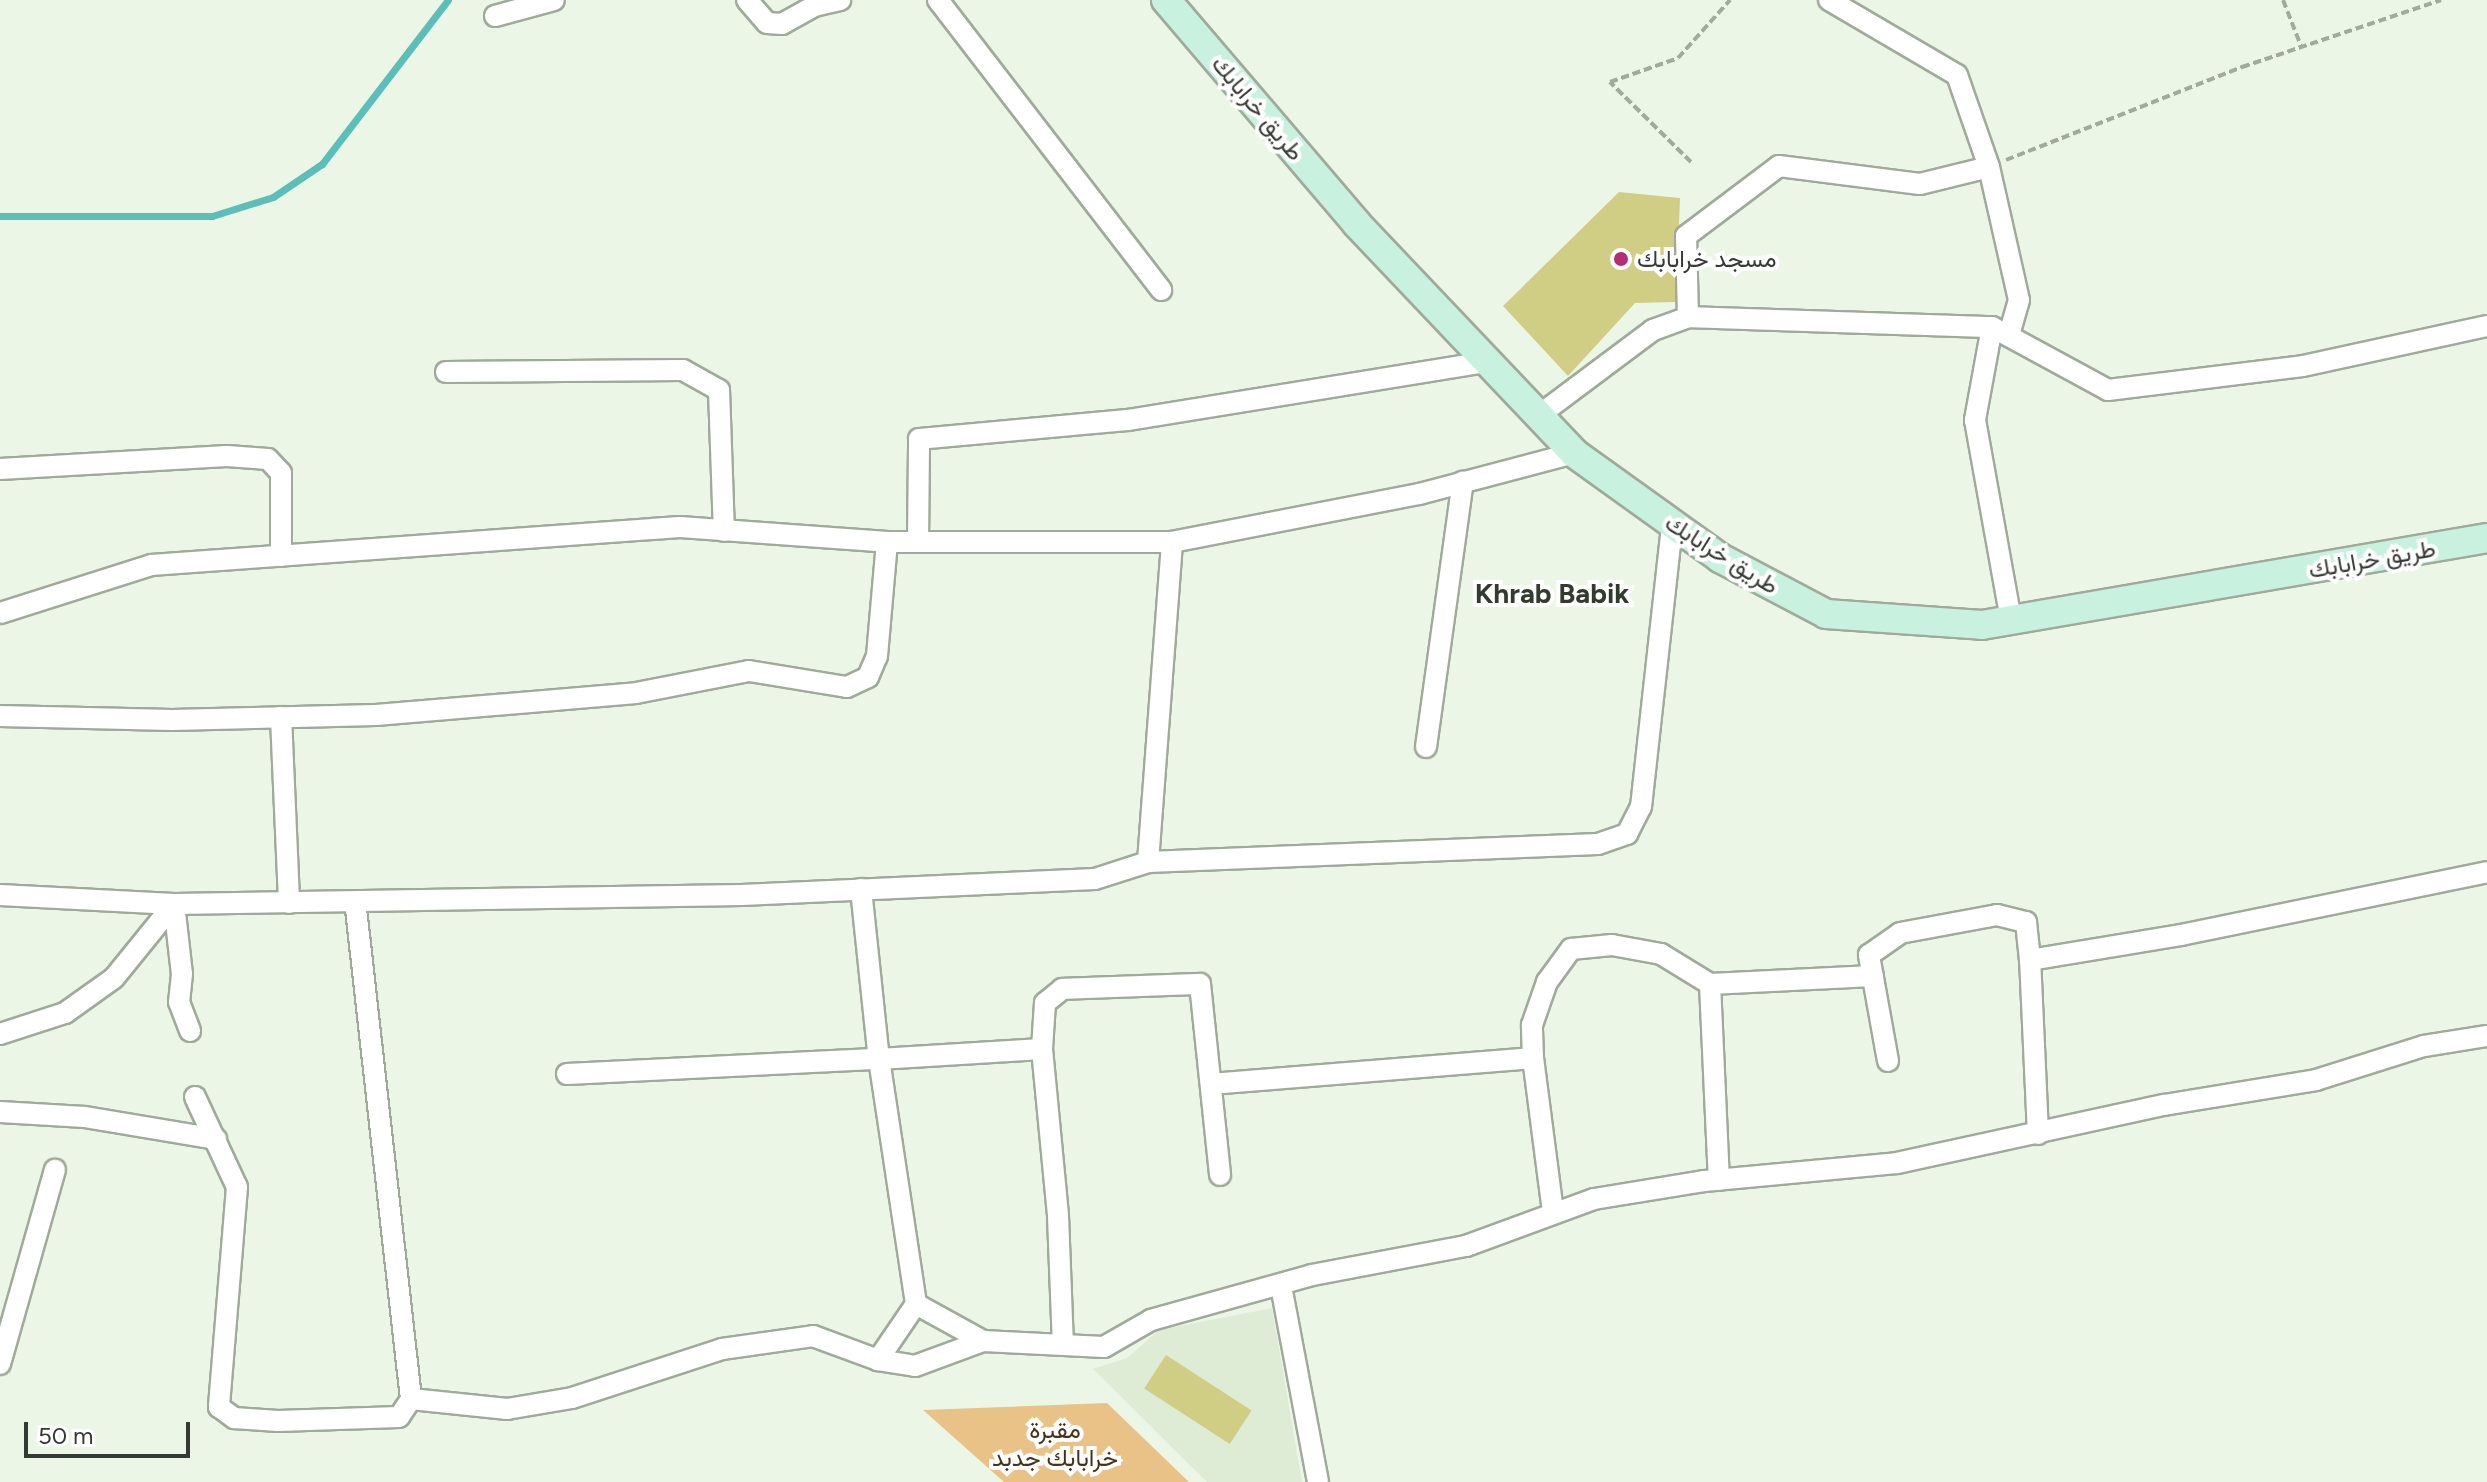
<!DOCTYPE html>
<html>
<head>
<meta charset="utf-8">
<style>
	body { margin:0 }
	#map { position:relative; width:2487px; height:1482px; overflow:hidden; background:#ecf6e6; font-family:Figtree,Vazirmatn,sans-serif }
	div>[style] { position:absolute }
	.built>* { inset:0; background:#deecd6 }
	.green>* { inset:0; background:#e8c287 }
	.stream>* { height:7px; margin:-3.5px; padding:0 3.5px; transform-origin:3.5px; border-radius:3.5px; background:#5cbeb8 }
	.building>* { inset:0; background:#d0cd85; transform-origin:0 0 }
	.path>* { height:4px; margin-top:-2px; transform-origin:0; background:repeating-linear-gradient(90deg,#a2aa9e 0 8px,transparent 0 12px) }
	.roads { filter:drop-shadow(2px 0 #a0aa9b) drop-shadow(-2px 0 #a0aa9b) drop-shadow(0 2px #a0aa9b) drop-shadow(0 -2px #a0aa9b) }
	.street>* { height:20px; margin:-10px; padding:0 10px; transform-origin:10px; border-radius:10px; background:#fff }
	.secondary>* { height:28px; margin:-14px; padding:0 14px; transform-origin:14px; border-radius:14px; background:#c9f1e0 }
	.dots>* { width:22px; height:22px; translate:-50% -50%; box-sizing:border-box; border:4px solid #fff; border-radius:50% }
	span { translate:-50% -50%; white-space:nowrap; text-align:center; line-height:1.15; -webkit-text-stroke:8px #fff; paint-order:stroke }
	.street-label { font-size:24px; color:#363a34 }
	.poi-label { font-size:24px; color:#363a34 }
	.left { translate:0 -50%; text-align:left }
	.park-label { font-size:24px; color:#443317 }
	.quarter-label { font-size:28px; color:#333b2f; font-weight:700 }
	.scale { position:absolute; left:24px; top:1422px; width:166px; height:36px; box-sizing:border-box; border:4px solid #363a34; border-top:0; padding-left:10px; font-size:24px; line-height:28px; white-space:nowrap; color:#363a34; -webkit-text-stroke:6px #fff; paint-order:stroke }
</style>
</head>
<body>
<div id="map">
	<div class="built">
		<div style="clip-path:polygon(1272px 1308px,1302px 1482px,1207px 1482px,1093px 1369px,1127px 1358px,1159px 1330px)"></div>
	</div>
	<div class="green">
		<div style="clip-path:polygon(1107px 1403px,1189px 1482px,1004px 1482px,923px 1410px)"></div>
	</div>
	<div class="stream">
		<div style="left:0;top:216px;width:212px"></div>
		<div style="left:212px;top:216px;width:64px;rotate:-17.3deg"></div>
		<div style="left:273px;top:197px;width:59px;rotate:-34deg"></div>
		<div style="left:322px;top:164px;width:207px;rotate:-52.5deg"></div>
	</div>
	<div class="building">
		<div style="clip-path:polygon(1619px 192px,1680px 198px,1676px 302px,1635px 303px,1568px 376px,1503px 306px)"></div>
		<div style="left:1166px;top:1355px;width:102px;height:40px;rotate:33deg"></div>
	</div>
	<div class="path">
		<div style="left:2283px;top:0;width:49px;rotate:68.6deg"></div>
		<div style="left:2006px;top:160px;width:254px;rotate:-21.5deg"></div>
		<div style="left:2242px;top:67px;width:210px;rotate:-18.6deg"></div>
		<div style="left:1691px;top:162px;width:114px;rotate:-135.4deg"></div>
		<div style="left:1610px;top:82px;width:72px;rotate:-19.4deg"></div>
		<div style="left:1678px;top:58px;width:78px;rotate:-48.1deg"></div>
	</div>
	<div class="roads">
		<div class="street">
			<div style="left:747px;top:0;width:30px;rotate:49deg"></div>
			<div style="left:767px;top:23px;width:15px;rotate:4deg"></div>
			<div style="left:782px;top:24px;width:37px;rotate:-29deg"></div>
			<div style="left:814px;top:6px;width:27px;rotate:-13deg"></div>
			<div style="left:938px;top:0;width:366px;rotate:52.4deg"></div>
			<div style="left:1829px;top:0;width:148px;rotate:30.4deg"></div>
			<div style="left:1957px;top:75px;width:97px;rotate:70.8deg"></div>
			<div style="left:1989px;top:167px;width:136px;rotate:77.3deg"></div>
			<div style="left:2019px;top:300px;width:37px;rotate:106deg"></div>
			<div style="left:495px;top:16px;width:61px;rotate:-15.2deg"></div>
			<div style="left:1688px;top:317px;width:81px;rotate:-91.4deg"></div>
			<div style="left:1686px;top:236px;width:116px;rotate:-37deg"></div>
			<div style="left:1779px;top:166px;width:142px;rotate:7.3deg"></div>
			<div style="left:1920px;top:184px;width:71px;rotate:-13.8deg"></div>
			<div style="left:1992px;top:327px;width:95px;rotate:100.4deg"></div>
			<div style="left:1975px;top:420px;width:204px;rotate:79.8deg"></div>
			<div style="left:446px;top:372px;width:237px;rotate:-0.5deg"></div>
			<div style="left:683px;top:370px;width:41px;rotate:29.1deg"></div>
			<div style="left:719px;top:390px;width:141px;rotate:88deg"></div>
			<div style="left:1538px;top:416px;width:144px;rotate:-36.8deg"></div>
			<div style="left:1653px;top:330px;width:37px;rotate:-20deg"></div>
			<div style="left:1688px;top:317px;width:304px;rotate:1.9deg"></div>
			<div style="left:1992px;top:327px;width:132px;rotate:28.5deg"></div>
			<div style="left:2108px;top:390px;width:196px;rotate:-7deg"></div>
			<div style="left:2303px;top:366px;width:188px;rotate:-12.3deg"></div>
			<div style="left:0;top:469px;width:227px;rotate:-3.3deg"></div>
			<div style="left:227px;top:456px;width:41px;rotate:4.2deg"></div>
			<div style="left:268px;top:459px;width:19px;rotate:47deg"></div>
			<div style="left:281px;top:473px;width:83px;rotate:90deg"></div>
			<div style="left:918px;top:542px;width:103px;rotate:-89.4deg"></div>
			<div style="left:919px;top:439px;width:210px;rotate:-5.2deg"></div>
			<div style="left:1128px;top:420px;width:364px;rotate:-9.2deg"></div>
			<div style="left:0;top:613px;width:158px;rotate:-17.6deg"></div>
			<div style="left:151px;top:565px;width:530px;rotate:-4.11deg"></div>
			<div style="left:680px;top:527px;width:208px;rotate:4.1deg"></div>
			<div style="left:887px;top:542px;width:285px"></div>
			<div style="left:1172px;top:542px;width:252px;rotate:-11deg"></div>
			<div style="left:1419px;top:494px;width:160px;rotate:-14.8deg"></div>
			<div style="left:0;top:716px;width:172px;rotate:1.3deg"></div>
			<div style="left:172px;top:720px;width:204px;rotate:-1.4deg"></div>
			<div style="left:376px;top:715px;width:261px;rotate:-4.8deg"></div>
			<div style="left:636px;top:693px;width:115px;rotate:-11deg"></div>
			<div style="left:749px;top:671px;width:99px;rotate:9.3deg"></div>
			<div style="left:847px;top:687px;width:23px;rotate:-25deg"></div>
			<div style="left:868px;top:677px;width:23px;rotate:-67deg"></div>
			<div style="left:877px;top:656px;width:114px;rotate:-85deg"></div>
			<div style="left:281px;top:717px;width:186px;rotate:87.5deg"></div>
			<div style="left:1426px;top:747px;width:268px;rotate:-82.1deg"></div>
			<div style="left:1148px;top:862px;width:321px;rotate:-85.7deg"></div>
			<div style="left:861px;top:889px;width:171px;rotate:84deg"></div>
			<div style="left:879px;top:1059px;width:163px;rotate:-3.5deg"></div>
			<div style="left:1042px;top:1049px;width:168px;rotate:84.5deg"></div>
			<div style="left:1058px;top:1216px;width:129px;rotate:87.8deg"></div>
			<div style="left:0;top:895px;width:174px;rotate:3deg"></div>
			<div style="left:174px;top:904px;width:568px;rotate:-0.91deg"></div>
			<div style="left:742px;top:895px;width:353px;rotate:-2.6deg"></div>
			<div style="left:1095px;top:879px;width:56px;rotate:-17.8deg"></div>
			<div style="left:1148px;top:862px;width:450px;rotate:-2.3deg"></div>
			<div style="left:1598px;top:844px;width:31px;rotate:-19deg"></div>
			<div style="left:1627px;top:834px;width:30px;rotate:-63deg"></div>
			<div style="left:1641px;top:807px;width:285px;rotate:-83.7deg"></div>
			<div style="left:1710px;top:984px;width:163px;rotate:-2.8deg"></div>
			<div style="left:0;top:1034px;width:68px;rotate:-17.9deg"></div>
			<div style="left:65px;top:1013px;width:60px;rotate:-35.5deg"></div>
			<div style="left:114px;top:978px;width:95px;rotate:-51deg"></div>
			<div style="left:174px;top:904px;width:70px;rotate:83.5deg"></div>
			<div style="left:182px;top:974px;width:28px;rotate:96deg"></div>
			<div style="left:179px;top:1002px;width:31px;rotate:69deg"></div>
			<div style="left:1042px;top:1049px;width:46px;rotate:-86.3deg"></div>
			<div style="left:1045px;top:1003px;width:22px;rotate:-39deg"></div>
			<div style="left:1062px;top:989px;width:138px;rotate:-2.1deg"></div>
			<div style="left:1200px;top:984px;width:192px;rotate:84deg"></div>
			<div style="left:1533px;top:1058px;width:154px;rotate:82.6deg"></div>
			<div style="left:1888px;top:1061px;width:108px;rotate:-100.2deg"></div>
			<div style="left:1869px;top:955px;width:38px;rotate:-35deg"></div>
			<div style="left:1900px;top:933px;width:99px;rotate:-10.5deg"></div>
			<div style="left:1997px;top:915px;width:30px;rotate:14deg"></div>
			<div style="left:2026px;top:922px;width:38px;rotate:84deg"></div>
			<div style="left:567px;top:1074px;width:312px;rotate:-2.8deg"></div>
			<div style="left:879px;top:1059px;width:248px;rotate:81.4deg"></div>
			<div style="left:916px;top:1304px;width:68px;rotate:124.2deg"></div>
			<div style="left:1211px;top:1084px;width:323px;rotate:-4.6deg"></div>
			<div style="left:1533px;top:1058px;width:33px;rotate:-92deg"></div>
			<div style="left:1532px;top:1025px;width:46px;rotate:-70.8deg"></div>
			<div style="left:1547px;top:982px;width:41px;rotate:-54deg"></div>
			<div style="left:1571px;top:949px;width:41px;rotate:-5.6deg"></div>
			<div style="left:1612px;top:945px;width:50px;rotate:10.4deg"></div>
			<div style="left:1661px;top:954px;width:57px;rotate:31.5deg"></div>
			<div style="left:1710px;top:984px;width:196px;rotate:87.4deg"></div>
			<div style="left:195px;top:1097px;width:99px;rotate:65deg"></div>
			<div style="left:237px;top:1187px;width:221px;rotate:94.7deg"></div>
			<div style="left:219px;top:1407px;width:19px;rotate:36deg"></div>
			<div style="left:234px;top:1418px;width:44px;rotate:3.9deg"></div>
			<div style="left:278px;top:1421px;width:121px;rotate:-1.9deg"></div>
			<div style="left:399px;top:1417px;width:22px;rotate:-56deg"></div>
			<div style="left:411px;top:1399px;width:499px;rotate:-96.4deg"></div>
			<div style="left:0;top:1112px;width:85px;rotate:3.4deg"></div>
			<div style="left:85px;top:1117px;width:133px;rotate:9.5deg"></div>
			<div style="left:2038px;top:1134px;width:174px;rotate:-92.6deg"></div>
			<div style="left:2030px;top:960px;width:153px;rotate:-9.4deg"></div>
			<div style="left:2181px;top:935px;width:312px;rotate:-11.6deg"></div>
			<div style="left:1281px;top:1286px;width:199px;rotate:79.3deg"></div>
			<div style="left:916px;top:1304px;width:77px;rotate:28.9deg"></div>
			<div style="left:0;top:1364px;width:202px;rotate:-74.2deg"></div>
			<div style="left:411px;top:1399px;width:97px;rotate:5.9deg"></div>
			<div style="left:507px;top:1409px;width:66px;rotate:-9.6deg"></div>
			<div style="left:572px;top:1398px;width:158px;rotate:-18.1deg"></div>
			<div style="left:722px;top:1349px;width:92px;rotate:-8.1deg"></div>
			<div style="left:813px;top:1336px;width:69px;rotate:20.3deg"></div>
			<div style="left:878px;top:1360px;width:37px;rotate:9deg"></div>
			<div style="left:915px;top:1366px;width:72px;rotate:-20.2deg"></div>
			<div style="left:983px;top:1341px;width:121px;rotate:2.8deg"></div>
			<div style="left:1104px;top:1347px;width:54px;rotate:-29.9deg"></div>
			<div style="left:1151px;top:1320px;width:167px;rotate:-15.6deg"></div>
			<div style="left:1312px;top:1275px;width:157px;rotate:-10.7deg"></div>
			<div style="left:1466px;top:1246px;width:136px;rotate:-20.2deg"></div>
			<div style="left:1594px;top:1199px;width:111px;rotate:-9.3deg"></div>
			<div style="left:1704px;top:1181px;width:194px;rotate:-5.3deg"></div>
			<div style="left:1897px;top:1163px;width:273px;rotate:-12.3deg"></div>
			<div style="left:2164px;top:1105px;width:154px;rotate:-9.3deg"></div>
			<div style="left:2316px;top:1080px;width:113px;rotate:-17.5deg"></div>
			<div style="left:2424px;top:1046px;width:64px;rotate:-9deg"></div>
		</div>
		<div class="secondary">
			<div style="left:1166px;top:0;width:294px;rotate:49.5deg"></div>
			<div style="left:1357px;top:224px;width:315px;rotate:46.5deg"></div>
			<div style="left:1574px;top:453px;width:180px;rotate:35.7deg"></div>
			<div style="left:1720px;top:558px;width:120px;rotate:27.8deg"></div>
			<div style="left:1826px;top:614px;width:156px;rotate:4deg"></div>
			<div style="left:1982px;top:625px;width:512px;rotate:-9.77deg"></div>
		</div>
	</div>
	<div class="dots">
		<div style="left:1621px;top:259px;background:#b42e73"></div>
	</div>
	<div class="street-label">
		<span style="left:1258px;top:108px;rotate:50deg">طريق خرابابك</span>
		<span style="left:1722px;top:554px;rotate:32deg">طريق خرابابك</span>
		<span style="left:2372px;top:559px;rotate:-10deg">طريق خرابابك</span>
	</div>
	<div class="poi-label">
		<span class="left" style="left:1637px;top:259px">مسجد خرابابك</span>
	</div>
	<div class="park-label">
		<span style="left:1055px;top:1444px">مقبرة<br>خرابابك جدبد</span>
	</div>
	<div class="quarter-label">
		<span style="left:1552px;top:593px">Khrab Babik</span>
	</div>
	<div class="scale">50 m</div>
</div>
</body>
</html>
